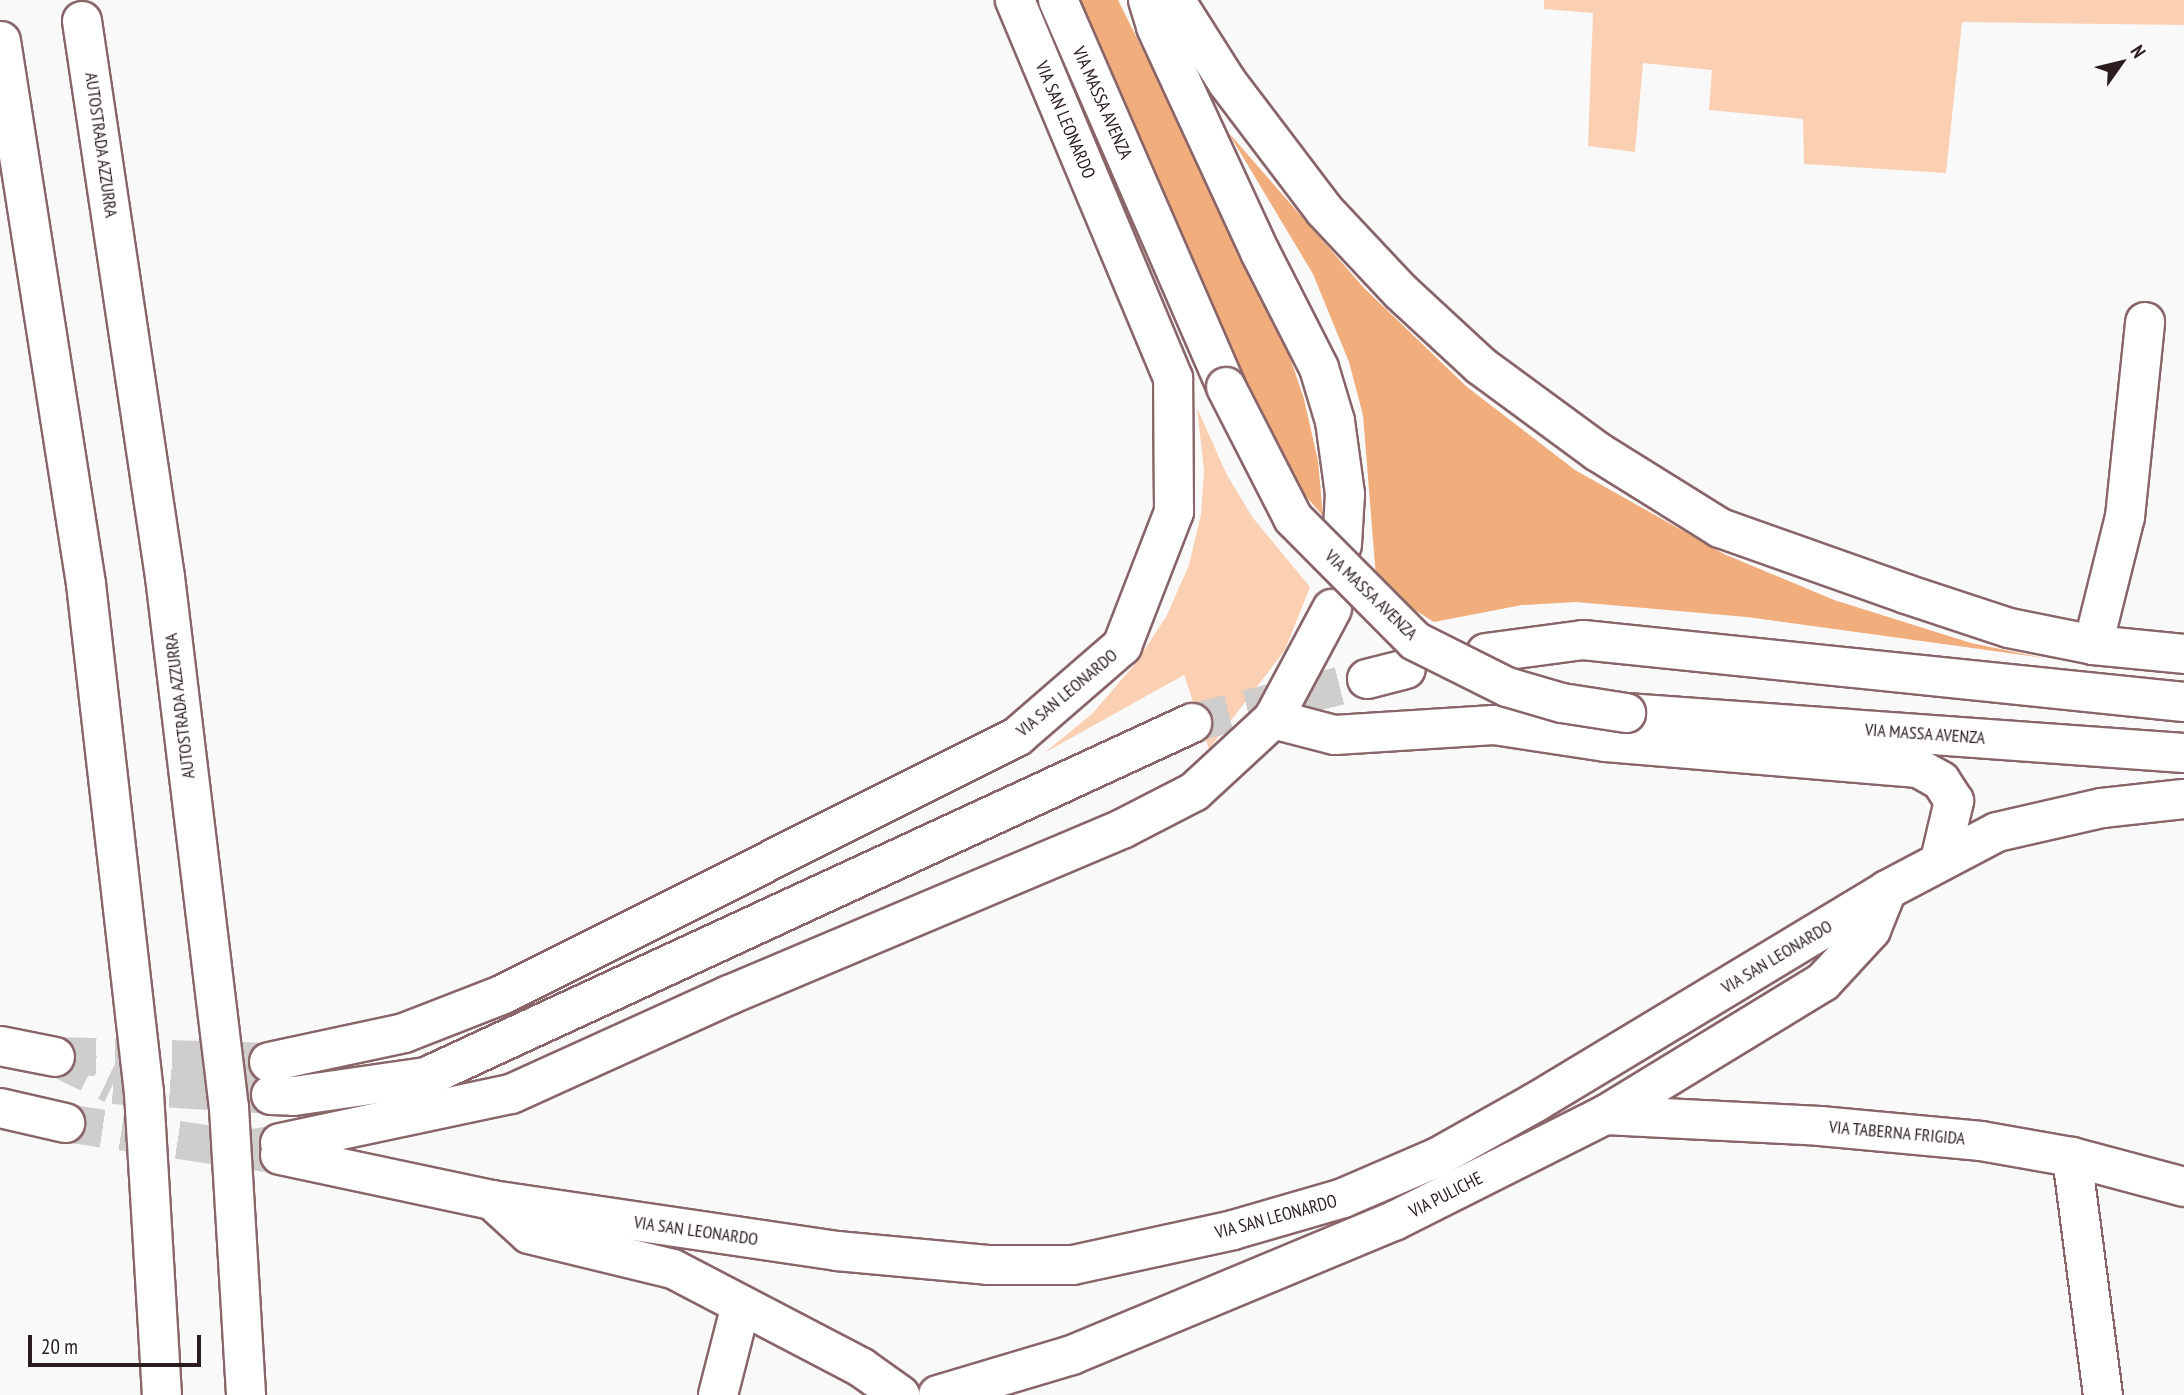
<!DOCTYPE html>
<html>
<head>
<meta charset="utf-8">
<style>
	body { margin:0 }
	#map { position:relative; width:2184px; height:1395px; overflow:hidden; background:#f9f9f9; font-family:"PT Sans Narrow",sans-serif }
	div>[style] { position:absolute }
	.green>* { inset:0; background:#fbd0b2 }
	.forest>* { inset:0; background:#f1ad7b }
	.minor-tunnel>* { height:38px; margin-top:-19px; transform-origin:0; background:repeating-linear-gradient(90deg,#d0cdcd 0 38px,transparent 0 57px) }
	.major-tunnel>* { height:38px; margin-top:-19px; transform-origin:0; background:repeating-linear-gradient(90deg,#d0cdcd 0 38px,transparent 0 57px) }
	.roads { filter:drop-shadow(2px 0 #896569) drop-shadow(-2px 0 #896569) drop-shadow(0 2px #896569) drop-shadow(0 -2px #896569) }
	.minor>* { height:38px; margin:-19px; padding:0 19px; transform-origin:19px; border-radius:19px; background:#fff }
	.major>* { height:38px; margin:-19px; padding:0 19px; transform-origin:19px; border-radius:19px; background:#fff }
	.bridges { filter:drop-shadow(2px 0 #896569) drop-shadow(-2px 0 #896569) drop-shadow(0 2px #896569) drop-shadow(0 -2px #896569) }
	.major-bridge>* { height:38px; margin:-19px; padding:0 19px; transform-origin:19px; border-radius:19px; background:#fff }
	.highway-bridge>* { height:38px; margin:-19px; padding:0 19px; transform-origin:19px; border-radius:19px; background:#fff }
	span { translate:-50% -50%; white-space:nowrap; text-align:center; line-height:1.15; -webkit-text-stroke:5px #fff; paint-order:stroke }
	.street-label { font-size:18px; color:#2b1c1e }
	.north { position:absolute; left:2086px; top:28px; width:70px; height:70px; -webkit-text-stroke:5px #fff; paint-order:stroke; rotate:56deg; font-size:19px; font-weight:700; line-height:28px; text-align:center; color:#2b1c1e }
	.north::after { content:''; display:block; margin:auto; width:24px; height:32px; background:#2b1c1e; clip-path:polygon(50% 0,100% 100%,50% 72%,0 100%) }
	.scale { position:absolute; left:28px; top:1335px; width:173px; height:32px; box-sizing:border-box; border:4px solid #2b1c1e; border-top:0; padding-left:9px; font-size:21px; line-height:24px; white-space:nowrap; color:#2b1c1e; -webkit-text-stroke:5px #fff; paint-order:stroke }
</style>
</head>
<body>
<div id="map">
	<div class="green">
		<div style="clip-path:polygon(1544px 0,2184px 0,2184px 25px,1962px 22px,1946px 173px,1804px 164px,1803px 119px,1709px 110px,1712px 70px,1643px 63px,1635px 152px,1588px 146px,1593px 13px,1544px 9px)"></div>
		<div style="clip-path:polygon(1197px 408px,1227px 475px,1253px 518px,1310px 587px,1285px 650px,1209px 749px,1184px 675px,1044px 753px,1092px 714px,1135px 664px,1166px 617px,1189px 565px,1201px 514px,1204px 470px)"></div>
	</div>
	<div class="forest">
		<div style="clip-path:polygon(1076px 0,1118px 0,1237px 239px,1282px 334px,1304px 399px,1318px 461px,1323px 516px,1292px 480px,1267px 434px)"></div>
		<div style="clip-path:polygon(1228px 132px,1364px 288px,1467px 387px,1575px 470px,1724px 554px,1834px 600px,1971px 643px,2044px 658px,1747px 617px,1576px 602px,1522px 605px,1434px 622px,1396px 598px,1376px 577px,1363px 415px,1349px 362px,1313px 274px)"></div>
	</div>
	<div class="minor-tunnel">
		<div style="left:249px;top:1149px;width:32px;rotate:-11deg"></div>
	</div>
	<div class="major-tunnel">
		<div style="left:1192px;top:723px;width:180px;rotate:-14.1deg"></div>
		<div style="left:58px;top:1056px;width:211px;rotate:1.6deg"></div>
		<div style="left:55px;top:1057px;width:64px;rotate:25.8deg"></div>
		<div style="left:113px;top:1085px;width:158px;rotate:3.6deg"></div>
		<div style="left:65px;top:1123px;width:217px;rotate:8.5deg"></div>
	</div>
	<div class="roads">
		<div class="minor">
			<div style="left:2093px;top:645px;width:132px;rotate:-76deg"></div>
			<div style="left:2125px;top:517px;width:196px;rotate:-84.1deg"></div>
			<div style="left:1273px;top:719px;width:64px;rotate:14.5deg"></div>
			<div style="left:1335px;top:735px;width:159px;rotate:-3.6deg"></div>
			<div style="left:1494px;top:725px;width:113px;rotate:8.6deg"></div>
			<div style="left:1606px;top:742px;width:313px;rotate:4.8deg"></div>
			<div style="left:1918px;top:768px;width:26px;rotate:29deg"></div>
			<div style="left:1941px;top:781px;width:24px;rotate:57deg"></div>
			<div style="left:1954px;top:801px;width:61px;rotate:103.3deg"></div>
			<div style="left:1605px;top:1115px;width:215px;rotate:2.9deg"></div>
			<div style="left:1820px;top:1126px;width:162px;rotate:5.3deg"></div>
			<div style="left:1981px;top:1141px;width:92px;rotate:10deg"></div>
			<div style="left:2072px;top:1157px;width:116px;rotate:15deg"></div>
			<div style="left:2072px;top:1157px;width:240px;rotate:82.6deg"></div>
			<div style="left:492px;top:1200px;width:50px;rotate:42.6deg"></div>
			<div style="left:529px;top:1234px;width:148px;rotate:13.7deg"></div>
			<div style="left:673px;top:1269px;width:213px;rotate:27.6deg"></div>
			<div style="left:862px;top:1368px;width:47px;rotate:35.4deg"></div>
			<div style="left:718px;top:1395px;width:93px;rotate:-75.7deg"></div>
			<div style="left:938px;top:1395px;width:140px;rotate:-16.6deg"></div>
			<div style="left:1072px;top:1355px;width:349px;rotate:-22.6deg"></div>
			<div style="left:1394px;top:1221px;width:236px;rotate:-26.7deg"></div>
			<div style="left:1605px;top:1115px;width:255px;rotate:-31.4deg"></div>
			<div style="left:1823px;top:982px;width:71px;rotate:-47.3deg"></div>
			<div style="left:1871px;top:930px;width:43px;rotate:-68.2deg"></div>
		</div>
		<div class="major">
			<div style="left:1058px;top:0;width:422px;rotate:66.5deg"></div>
			<div style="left:1148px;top:0;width:28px;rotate:73deg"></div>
			<div style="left:1156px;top:27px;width:248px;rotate:65.2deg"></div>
			<div style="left:1260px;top:252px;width:130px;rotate:63deg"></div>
			<div style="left:1319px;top:368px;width:55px;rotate:73.2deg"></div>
			<div style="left:1335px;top:421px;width:74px;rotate:82.2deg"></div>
			<div style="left:1345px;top:494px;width:51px;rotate:93.4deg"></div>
			<div style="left:1175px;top:0;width:97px;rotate:57.6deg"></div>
			<div style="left:1227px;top:82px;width:161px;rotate:52.8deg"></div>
			<div style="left:1324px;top:210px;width:112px;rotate:46.8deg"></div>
			<div style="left:1401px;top:292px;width:109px;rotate:42.8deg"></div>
			<div style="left:1481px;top:366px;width:145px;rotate:36.3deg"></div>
			<div style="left:1598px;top:452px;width:144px;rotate:31.9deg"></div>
			<div style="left:1720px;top:528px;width:197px;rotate:19.5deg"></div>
			<div style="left:1906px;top:594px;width:108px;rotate:18.3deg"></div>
			<div style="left:2009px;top:628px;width:86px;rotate:11.4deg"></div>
			<div style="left:2093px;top:645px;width:91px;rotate:5.6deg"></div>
			<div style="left:1486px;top:653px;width:98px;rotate:-7.6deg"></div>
			<div style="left:1583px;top:640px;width:604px;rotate:5.89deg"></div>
			<div style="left:1367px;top:679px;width:40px;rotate:-14.4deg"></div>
			<div style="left:1626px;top:713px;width:559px;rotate:4.1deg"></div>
			<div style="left:0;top:1046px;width:56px;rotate:11.3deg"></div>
			<div style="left:269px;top:1062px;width:138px;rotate:-12.1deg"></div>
			<div style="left:404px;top:1033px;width:107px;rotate:-21.3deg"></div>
			<div style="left:504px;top:994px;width:575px;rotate:-26.65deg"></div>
			<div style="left:1018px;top:736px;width:138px;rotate:-40.9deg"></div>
			<div style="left:1122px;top:646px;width:144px;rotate:-68.8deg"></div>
			<div style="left:1174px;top:512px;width:134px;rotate:-90.4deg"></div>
			<div style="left:1173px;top:378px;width:410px;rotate:-112.7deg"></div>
			<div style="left:271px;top:1095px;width:23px;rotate:2deg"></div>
			<div style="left:294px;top:1096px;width:133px;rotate:-8.2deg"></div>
			<div style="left:426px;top:1077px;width:844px;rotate:-24.8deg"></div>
			<div style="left:0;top:1108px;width:67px;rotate:13deg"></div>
			<div style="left:280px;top:1143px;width:236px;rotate:-12deg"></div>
			<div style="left:511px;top:1094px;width:239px;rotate:-24.4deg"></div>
			<div style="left:729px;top:995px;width:427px;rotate:-22.9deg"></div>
			<div style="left:1122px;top:829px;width:81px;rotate:-27.2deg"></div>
			<div style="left:1194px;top:792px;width:108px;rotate:-42.7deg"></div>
			<div style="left:1273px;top:719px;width:125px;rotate:-61.8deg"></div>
			<div style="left:280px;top:1155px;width:217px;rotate:12deg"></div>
			<div style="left:492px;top:1200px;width:349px;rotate:8.4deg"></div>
			<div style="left:837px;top:1251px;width:151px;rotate:5.3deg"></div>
			<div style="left:987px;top:1265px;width:86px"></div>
			<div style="left:1073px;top:1265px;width:164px;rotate:-12.3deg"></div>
			<div style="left:1233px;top:1230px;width:115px;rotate:-16.2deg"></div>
			<div style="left:1343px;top:1198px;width:103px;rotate:-23.3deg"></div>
			<div style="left:1438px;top:1157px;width:112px;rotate:-29.3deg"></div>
			<div style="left:1536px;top:1102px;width:410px;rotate:-31.1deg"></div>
			<div style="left:1887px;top:890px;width:124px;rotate:-27.8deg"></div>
			<div style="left:1997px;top:832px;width:108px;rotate:-12.9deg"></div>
			<div style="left:2102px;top:808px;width:82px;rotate:-6.3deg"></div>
		</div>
	</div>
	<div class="bridges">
		<div class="major-bridge">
			<div style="left:1226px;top:387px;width:147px;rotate:62.9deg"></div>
			<div style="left:1293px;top:518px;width:173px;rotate:45.2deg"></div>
			<div style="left:1415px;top:641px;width:103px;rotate:26.6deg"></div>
			<div style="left:1507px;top:687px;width:57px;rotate:16.2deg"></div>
			<div style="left:1562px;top:703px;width:65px;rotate:8.9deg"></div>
		</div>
		<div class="highway-bridge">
			<div style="left:82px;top:21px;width:562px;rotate:81.51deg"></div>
			<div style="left:165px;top:577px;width:535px;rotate:83.13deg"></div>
			<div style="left:229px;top:1108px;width:288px;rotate:86.6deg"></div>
			<div style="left:1px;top:41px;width:550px;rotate:81.1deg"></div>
			<div style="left:86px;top:584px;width:512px;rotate:83.5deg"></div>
			<div style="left:144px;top:1093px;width:303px;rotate:86.6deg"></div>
		</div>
	</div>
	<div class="street-label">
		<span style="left:1102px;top:103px;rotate:66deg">VIA MASSA AVENZA</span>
		<span style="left:1065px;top:120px;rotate:67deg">VIA SAN LEONARDO</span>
		<span style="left:101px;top:145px;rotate:82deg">AUTOSTRADA AZZURRA</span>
		<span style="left:1371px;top:595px;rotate:44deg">VIA MASSA AVENZA</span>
		<span style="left:1067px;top:693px;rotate:-40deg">VIA SAN LEONARDO</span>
		<span style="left:180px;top:706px;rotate:-97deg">AUTOSTRADA AZZURRA</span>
		<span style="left:1925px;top:734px;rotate:4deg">VIA MASSA AVENZA</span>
		<span style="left:1777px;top:957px;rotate:-31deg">VIA SAN LEONARDO</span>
		<span style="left:1897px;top:1133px;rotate:5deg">VIA TABERNA FRIGIDA</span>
		<span style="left:1446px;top:1195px;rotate:-27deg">VIA PULICHE</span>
		<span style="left:1276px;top:1217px;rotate:-15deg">VIA SAN LEONARDO</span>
		<span style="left:696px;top:1231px;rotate:8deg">VIA SAN LEONARDO</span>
	</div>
	<div class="north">N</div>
	<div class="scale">20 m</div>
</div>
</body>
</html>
